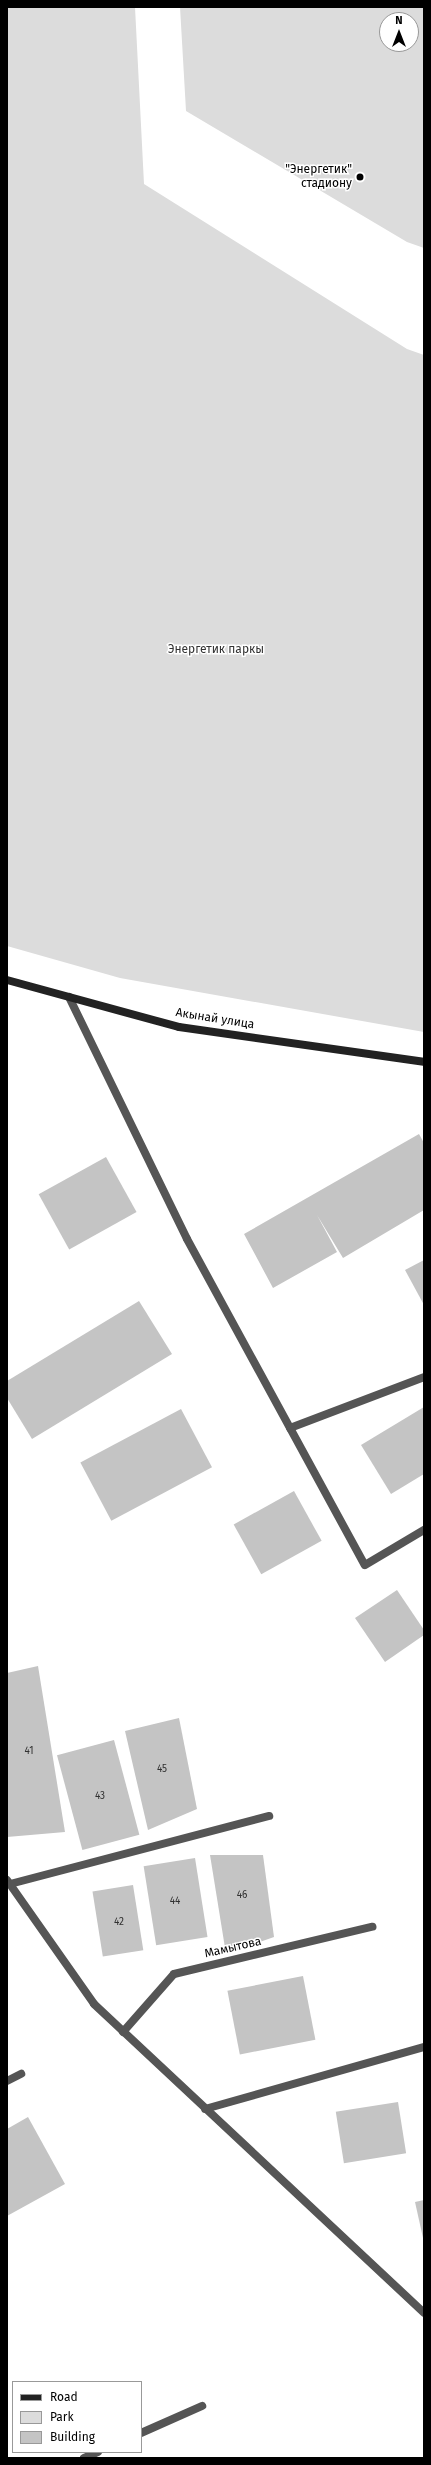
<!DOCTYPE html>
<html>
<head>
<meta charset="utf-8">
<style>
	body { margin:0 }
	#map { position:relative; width:431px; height:2465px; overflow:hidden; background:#fff; font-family:"Fira Sans",sans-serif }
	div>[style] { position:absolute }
	.green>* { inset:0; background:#dcdcdc }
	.building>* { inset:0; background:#c4c4c4; transform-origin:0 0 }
	.service>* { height:8px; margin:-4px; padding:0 4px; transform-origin:4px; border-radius:4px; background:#555 }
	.minor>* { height:8px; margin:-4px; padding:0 4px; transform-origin:4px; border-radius:4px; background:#555 }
	.secondary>* { height:8px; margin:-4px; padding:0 4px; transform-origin:4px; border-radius:4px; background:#222 }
	.dots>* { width:11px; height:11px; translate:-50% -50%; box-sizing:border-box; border:2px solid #fff; border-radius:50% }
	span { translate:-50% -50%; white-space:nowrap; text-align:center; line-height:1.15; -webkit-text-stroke:3px #fff; paint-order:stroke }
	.number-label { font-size:10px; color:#313131 }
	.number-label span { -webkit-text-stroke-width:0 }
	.poi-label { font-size:12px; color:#000 }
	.right { translate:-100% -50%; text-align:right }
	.park-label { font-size:12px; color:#333 }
	.street-label { font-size:12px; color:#000 }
	.frame { position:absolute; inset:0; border:8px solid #000; pointer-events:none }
	.legend { position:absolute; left:12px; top:2381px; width:130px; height:72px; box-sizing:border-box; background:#fff; border:1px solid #999; margin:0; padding:5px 7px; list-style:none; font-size:12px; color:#000 }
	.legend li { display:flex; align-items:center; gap:8px; height:20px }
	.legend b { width:20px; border:1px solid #999 }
	.north { position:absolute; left:379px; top:12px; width:40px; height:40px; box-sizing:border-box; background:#fff; border:1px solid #999; border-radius:50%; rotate:0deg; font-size:11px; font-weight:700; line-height:16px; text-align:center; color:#000 }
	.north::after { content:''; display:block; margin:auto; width:14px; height:18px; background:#000; clip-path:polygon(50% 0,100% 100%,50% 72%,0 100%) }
</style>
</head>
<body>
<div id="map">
	<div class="green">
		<div style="clip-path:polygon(7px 7px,135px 7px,144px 184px,407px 349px,424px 355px,424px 1032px,120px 978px,7px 946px)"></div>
		<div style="clip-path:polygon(evenodd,180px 7px,424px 7px,424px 248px,407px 242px,186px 111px,180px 7px,387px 20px,411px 20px,411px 44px,387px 44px,387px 20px)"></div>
	</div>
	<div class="building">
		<div style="clip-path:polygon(419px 1134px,424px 1143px,424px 1210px,343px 1258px,317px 1215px,337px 1252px,273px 1288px,244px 1234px)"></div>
		<div style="left:106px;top:1157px;width:63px;height:77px;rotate:61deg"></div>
		<div style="clip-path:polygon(424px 1260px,424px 1305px,405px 1270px)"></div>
		<div style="clip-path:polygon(139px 1301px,172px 1354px,32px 1439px,7px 1398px,7px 1381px)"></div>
		<div style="clip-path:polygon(424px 1407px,424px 1474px,391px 1494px,361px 1445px)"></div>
		<div style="left:181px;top:1409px;width:66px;height:114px;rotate:62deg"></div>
		<div style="left:294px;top:1491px;width:57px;height:69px;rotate:61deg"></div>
		<div style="clip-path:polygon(397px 1590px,424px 1630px,424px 1635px,385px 1662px,355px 1618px)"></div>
		<div style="clip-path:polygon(38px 1666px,65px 1832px,7px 1837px,7px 1673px)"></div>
		<div style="clip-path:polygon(179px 1718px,197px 1809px,148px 1830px,125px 1731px)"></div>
		<div style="left:114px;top:1740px;width:98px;height:59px;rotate:75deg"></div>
		<div style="clip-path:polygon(210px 1855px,263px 1855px,274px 1937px,226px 1954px)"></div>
		<div style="left:195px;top:1858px;width:80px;height:52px;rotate:81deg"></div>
		<div style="left:133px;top:1885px;width:66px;height:41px;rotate:81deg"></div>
		<div style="left:303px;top:1976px;width:65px;height:77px;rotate:79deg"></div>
		<div style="left:398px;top:2102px;width:52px;height:63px;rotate:81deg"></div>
		<div style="clip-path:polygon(28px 2117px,65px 2184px,7px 2216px,7px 2129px)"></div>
		<div style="clip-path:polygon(424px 2200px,424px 2238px,423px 2238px,415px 2202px)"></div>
	</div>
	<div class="service">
		<div style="left:69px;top:997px;width:269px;rotate:64deg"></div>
		<div style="left:187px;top:1239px;width:371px;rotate:61.4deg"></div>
		<div style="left:365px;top:1565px;width:69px;rotate:-30.7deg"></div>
		<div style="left:290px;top:1428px;width:143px;rotate:-20.8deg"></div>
	</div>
	<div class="minor">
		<div style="left:7px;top:1880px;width:151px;rotate:54.9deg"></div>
		<div style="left:94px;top:2004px;width:452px;rotate:43.1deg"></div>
		<div style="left:10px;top:1884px;width:268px;rotate:-14.7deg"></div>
		<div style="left:123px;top:2032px;width:77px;rotate:-48.7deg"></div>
		<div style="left:174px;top:1974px;width:204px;rotate:-13.4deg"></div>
		<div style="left:7px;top:2081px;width:16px;rotate:-27deg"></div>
		<div style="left:205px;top:2109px;width:228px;rotate:-15.8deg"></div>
		<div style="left:141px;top:2433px;width:67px;rotate:-23.9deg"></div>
		<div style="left:84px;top:2458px;width:15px;rotate:-23deg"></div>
	</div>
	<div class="secondary">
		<div style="left:7px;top:980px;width:178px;rotate:15.3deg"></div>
		<div style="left:179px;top:1027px;width:247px;rotate:8.1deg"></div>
	</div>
	<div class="dots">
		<div style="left:360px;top:177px;background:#000"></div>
	</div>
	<div class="number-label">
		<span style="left:29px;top:1752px">41</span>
		<span style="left:162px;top:1770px">45</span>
		<span style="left:100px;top:1797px">43</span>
		<span style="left:242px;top:1896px">46</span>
		<span style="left:175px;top:1902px">44</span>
		<span style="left:119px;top:1923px">42</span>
	</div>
	<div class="poi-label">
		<span class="right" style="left:352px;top:177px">"Энергетик"<br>стадиону</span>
	</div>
	<div class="park-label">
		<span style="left:216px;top:650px">Энергетик паркы</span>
	</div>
	<div class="street-label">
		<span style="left:215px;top:1019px;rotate:9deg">Акынай улица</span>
		<span style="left:233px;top:1948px;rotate:-13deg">Мамытова</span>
	</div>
	<div class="frame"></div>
	<ul class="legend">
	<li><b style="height:5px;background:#222"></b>Road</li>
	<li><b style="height:11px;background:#dcdcdc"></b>Park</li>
	<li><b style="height:11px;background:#c4c4c4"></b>Building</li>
	</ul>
	<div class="north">N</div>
</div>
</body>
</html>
